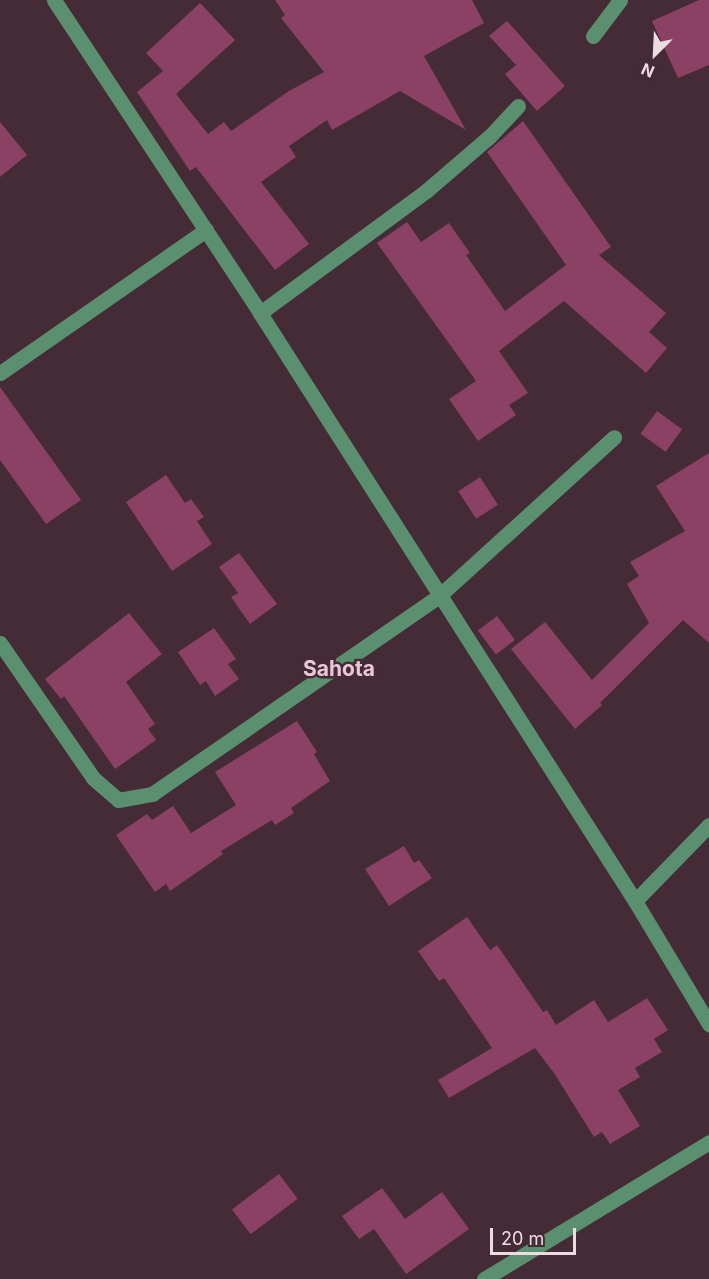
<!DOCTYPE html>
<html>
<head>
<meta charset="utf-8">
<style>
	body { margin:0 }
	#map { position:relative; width:709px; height:1279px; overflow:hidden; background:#452b36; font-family:Inter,sans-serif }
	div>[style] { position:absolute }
	.building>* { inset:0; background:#8a4164; transform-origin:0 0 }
	.minor>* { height:15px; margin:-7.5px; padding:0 7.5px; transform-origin:7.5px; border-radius:7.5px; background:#5a9070 }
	span { translate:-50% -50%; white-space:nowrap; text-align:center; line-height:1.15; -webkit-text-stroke:5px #452b36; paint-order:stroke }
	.quarter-label { font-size:21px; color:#e9c7d5; font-weight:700 }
	.north { position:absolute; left:625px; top:24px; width:60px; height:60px; -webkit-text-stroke:4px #452b36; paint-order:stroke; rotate:204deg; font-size:16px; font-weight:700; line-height:24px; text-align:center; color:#ecdbe2 }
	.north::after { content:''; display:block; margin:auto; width:21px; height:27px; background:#ecdbe2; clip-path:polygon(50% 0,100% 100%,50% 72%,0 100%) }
	.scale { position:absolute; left:490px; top:1228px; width:86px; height:27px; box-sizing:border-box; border:3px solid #ecdbe2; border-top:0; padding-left:8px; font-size:18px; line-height:21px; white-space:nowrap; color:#ecdbe2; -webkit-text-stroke:4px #452b36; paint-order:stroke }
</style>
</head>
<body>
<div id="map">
	<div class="building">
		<div style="clip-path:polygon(275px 0,472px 0,484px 23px,424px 56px,466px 130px,400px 91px,332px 130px,327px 120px,289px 146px,296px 157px,261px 182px,309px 244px,275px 270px,196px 167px,190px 171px,137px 92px,163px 71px,146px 53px,200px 3px,235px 40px,176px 94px,208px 134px,224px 122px,231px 131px,289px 91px,324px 72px,281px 18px,285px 15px)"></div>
		<div style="clip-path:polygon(699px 0,709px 0,709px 65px,678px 78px,652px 21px)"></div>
		<div style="clip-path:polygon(507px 21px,565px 86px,537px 111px,505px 74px,516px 65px,489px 36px)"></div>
		<div style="clip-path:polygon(523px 121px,611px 247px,599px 255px,666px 313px,649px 332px,667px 348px,646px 373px,564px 301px,499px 351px,528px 393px,509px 405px,516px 415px,478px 441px,449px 399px,476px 381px,377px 243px,407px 222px,421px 242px,449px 223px,470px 253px,466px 255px,505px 311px,566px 265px,487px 152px)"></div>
		<div style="clip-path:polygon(0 122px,27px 155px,0 177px)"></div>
		<div style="clip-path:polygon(0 387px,81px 500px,46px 524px,0 460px)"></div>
		<div style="left:657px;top:411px;width:31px;height:28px;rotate:36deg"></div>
		<div style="clip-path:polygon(709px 453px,709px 643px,683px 620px,600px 703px,602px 705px,575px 729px,511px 649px,545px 622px,592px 680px,649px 623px,627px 584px,639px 576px,630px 562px,685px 531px,656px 486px)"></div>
		<div style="clip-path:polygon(166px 475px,185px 503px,191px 499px,204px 517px,197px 521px,212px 544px,172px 571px,126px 502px)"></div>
		<div style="left:480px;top:477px;width:33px;height:26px;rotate:57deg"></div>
		<div style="clip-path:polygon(239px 553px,277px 604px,250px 624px,231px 597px,238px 593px,219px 567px)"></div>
		<div style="clip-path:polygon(129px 613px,162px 654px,126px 682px,155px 724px,148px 729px,156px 740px,115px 769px,64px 696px,61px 699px,45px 679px)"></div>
		<div style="left:497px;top:616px;width:30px;height:24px;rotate:53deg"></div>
		<div style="clip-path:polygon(214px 628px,236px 659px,228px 664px,239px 679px,215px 696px,206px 681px,200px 685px,178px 652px)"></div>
		<div style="clip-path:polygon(297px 721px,317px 752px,314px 754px,330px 781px,291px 808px,294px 813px,275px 825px,272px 820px,221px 851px,223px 854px,170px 891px,166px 884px,155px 892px,116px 835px,147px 814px,152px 820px,173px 806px,191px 833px,236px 805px,215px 772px)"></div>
		<div style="clip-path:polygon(404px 846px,414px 863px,419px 860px,432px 878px,389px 906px,365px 869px)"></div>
		<div style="clip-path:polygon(467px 917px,490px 950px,497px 945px,543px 1012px,547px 1010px,556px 1025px,594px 1000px,608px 1022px,647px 998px,668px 1030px,654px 1039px,662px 1052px,635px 1068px,640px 1077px,618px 1090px,640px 1126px,610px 1144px,602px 1132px,594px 1137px,554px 1073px,535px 1048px,449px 1098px,438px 1080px,492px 1048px,444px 978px,439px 981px,418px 951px)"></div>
		<div style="left:279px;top:1174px;width:31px;height:59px;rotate:53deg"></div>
		<div style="clip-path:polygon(382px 1188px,405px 1219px,442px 1192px,469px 1229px,406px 1274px,374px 1229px,359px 1239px,342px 1216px)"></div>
	</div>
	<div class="minor">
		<div style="left:54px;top:0;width:375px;rotate:56.6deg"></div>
		<div style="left:260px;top:313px;width:697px;rotate:57.47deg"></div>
		<div style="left:635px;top:901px;width:144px;rotate:59deg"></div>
		<div style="left:593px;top:36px;width:45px;rotate:-53.1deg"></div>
		<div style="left:260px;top:313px;width:206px;rotate:-36.3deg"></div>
		<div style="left:426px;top:191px;width:84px;rotate:-40.7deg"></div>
		<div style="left:490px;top:136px;width:41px;rotate:-47deg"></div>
		<div style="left:0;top:373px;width:251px;rotate:-34.8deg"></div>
		<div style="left:0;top:643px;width:164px;rotate:55.4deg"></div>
		<div style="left:93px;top:778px;width:33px;rotate:41deg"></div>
		<div style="left:118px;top:800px;width:35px;rotate:-10deg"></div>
		<div style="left:152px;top:794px;width:350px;rotate:-34.6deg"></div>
		<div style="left:440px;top:595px;width:235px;rotate:-42.2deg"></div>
		<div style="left:635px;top:901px;width:106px;rotate:-45.8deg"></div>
		<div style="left:484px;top:1279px;width:263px;rotate:-31.3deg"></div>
	</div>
	<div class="quarter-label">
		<span style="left:339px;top:669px">Sahota</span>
	</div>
	<div class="north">N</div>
	<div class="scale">20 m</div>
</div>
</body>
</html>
